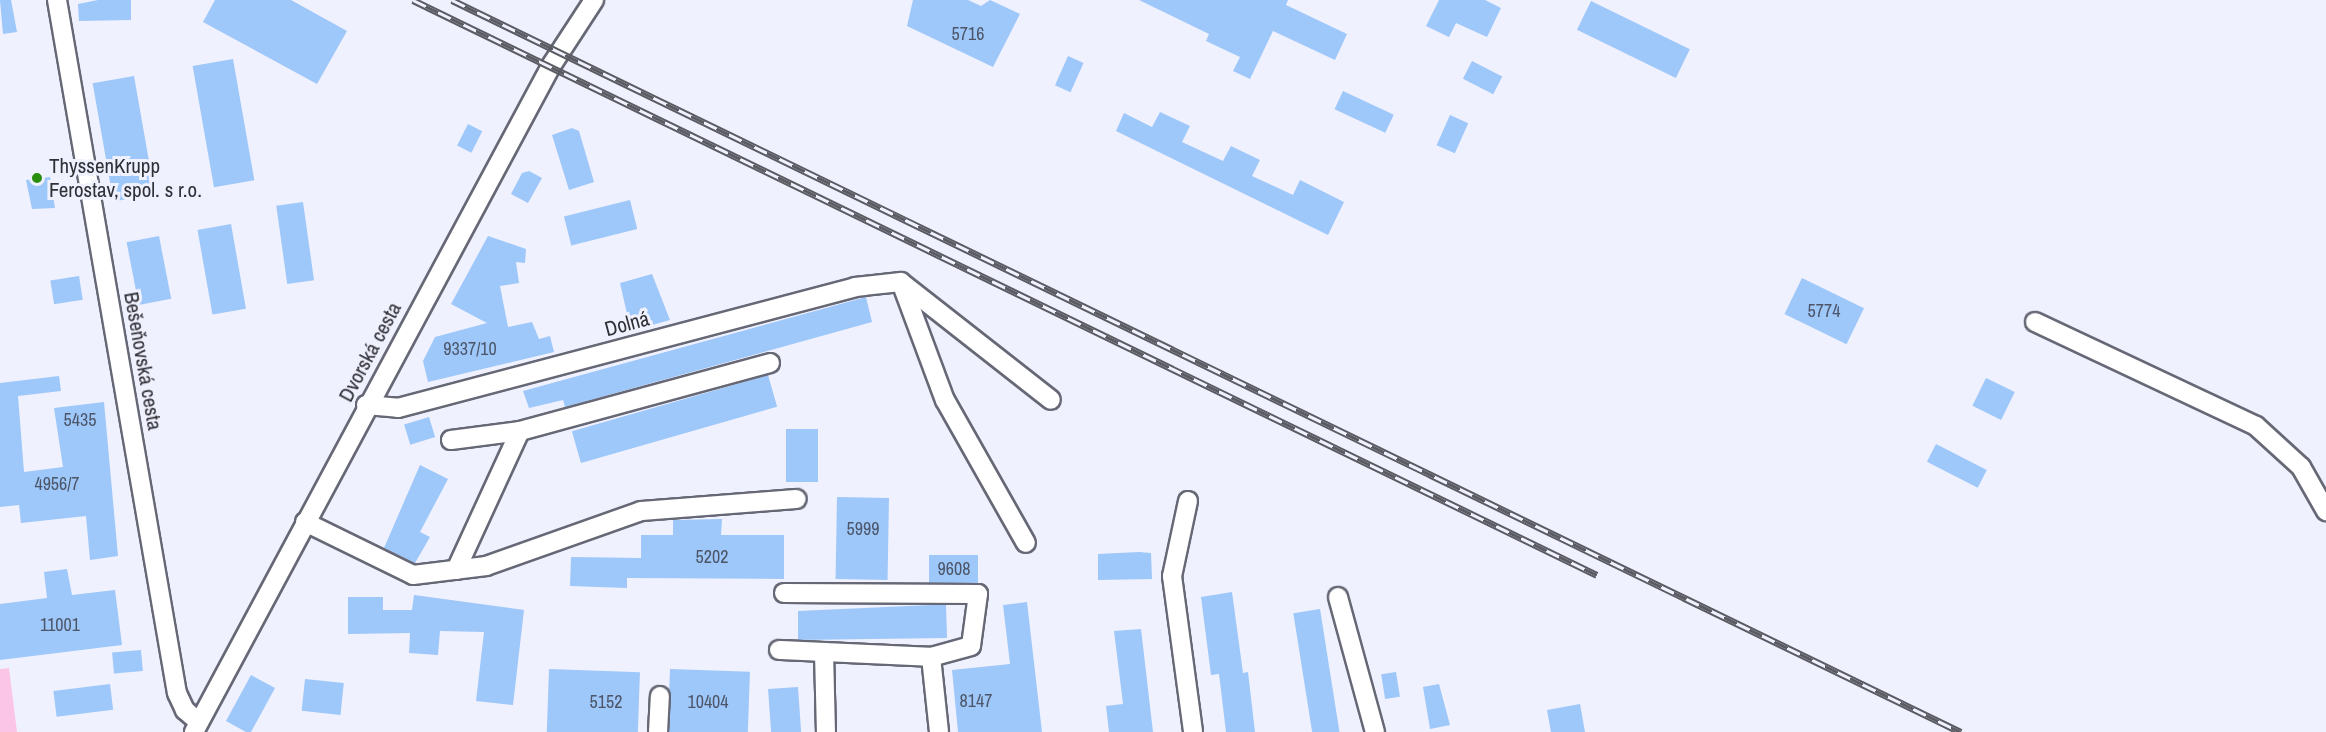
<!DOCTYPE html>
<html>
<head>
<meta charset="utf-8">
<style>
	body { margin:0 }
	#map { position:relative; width:2326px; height:732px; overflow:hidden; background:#f0f1fe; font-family:"Archivo Narrow",sans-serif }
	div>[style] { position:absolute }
	.green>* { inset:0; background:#fbc5e8 }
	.building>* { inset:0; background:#9ec7fa; transform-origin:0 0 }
	.roads { filter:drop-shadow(2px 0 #676876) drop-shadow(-2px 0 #676876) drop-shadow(0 2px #676876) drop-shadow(0 -2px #676876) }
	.minor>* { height:18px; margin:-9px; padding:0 9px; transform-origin:9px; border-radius:9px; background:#fff }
	.rail>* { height:7px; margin-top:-3.5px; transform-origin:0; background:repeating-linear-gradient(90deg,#f0f1fe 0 14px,#5a5b63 0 28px); box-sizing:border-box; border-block:2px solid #5a5b63 }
	.dots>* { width:16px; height:16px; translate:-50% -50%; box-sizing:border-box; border:3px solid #f0f1fe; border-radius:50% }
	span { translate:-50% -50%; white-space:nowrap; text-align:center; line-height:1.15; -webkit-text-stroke:6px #f0f1fe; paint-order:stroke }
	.number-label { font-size:18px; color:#4c5668 }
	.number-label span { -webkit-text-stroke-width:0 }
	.poi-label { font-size:21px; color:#303137 }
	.left { translate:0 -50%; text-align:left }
	.street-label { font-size:21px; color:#303137 }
</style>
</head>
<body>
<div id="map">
	<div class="green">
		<div style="clip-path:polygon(9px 668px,17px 732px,0 732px,0 669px)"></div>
	</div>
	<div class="building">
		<div style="clip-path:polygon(0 0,11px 0,17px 32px,3px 34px)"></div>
		<div style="clip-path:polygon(98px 0,131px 0,131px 20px,79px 21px,78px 4px)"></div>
		<div style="clip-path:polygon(215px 0,291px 0,347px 31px,317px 84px,203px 22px)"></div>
		<div style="clip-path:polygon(913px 0,968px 0,981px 6px,990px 0,1020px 14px,993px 67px,907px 26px)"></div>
		<div style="clip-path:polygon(1139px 0,1288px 0,1286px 5px,1347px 34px,1335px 60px,1273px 31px,1250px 79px,1233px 71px,1240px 57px,1206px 41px,1209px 34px)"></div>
		<div style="clip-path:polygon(1439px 0,1485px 0,1501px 8px,1487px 37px,1456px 23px,1449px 37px,1426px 26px)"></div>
		<div style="left:1591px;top:1px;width:110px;height:32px;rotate:26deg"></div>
		<div style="left:1068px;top:56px;width:17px;height:32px;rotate:24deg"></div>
		<div style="left:233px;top:59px;width:123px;height:41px;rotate:80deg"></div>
		<div style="left:1472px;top:61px;width:34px;height:20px;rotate:27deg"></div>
		<div style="left:134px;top:76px;width:120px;height:42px;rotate:80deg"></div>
		<div style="left:1343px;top:91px;width:56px;height:20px;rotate:25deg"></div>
		<div style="clip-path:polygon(1160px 112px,1190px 126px,1182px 142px,1223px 161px,1231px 146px,1260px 160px,1252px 176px,1293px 195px,1300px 180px,1344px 202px,1328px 235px,1116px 131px,1124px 113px,1152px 127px)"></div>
		<div style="left:1450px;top:115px;width:20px;height:33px;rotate:24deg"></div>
		<div style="left:468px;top:124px;width:16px;height:24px;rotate:27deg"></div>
		<div style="clip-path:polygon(572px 128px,579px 131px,594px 182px,569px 190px,552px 135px)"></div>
		<div style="clip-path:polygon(529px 171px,542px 178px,528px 203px,511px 194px,522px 173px)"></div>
		<div style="clip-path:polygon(50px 177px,55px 208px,32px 209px,26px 180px)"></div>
		<div style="left:630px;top:200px;width:30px;height:68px;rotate:76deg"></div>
		<div style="left:303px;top:202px;width:79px;height:27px;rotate:82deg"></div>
		<div style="left:231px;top:224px;width:86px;height:34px;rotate:80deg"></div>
		<div style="left:159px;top:236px;width:64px;height:33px;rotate:79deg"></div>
		<div style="clip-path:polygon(488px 236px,526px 249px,525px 263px,516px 262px,519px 283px,500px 286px,508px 327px,532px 322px,539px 339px,550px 336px,554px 352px,428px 382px,423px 361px,435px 337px,487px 323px,451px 304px)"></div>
		<div style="clip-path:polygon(652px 274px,670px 320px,631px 331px,620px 283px)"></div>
		<div style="left:79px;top:276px;width:24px;height:29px;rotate:81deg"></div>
		<div style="left:1802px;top:278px;width:69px;height:40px;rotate:26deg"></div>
		<div style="clip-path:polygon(866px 297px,872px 322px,565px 407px,563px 400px,529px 408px,523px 391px)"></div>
		<div style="left:768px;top:375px;width:33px;height:204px;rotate:74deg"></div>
		<div style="clip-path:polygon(59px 376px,61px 391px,18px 396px,24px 472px,63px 467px,54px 408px,104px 402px,118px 556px,90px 560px,86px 516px,21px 523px,19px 505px,0 507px,0 383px)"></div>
		<div style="left:1986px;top:378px;width:32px;height:31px;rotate:26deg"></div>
		<div style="left:429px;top:417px;width:21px;height:26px;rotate:73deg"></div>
		<div style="left:786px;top:429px;width:32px;height:53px"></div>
		<div style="left:1936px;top:444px;width:57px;height:20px;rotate:27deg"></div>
		<div style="clip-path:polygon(420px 465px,448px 479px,420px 532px,430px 537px,415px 563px,384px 548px)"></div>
		<div style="left:837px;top:497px;width:52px;height:82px;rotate:1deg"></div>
		<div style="clip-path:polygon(722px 519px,721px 535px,784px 535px,784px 579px,627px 578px,627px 588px,570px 586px,571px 557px,641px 558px,641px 535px,673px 535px,673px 520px)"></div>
		<div style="clip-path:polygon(1139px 552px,1151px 553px,1152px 579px,1098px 580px,1098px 554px)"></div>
		<div style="left:978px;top:555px;width:28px;height:49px;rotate:90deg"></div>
		<div style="clip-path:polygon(67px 569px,72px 595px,115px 590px,122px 645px,0 660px,0 604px,47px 598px,44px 572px)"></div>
		<div style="clip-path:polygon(1232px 592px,1243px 673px,1248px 672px,1255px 732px,1226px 732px,1219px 674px,1211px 675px,1201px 597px)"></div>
		<div style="clip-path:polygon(414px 595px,524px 610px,513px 705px,476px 701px,484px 632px,440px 631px,438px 655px,409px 653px,410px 633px,348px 634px,348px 597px,383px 597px,383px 610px,412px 610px)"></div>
		<div style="clip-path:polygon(1027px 602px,1042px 732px,958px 732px,952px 670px,1010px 664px,1003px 605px)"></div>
		<div style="clip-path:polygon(931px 605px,946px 605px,947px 638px,798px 640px,798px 611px)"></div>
		<div style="left:1320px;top:609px;width:125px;height:27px;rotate:81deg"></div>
		<div style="clip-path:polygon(1141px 629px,1153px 732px,1109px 732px,1106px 706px,1123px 704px,1114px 631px)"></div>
		<div style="left:141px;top:650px;width:21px;height:29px;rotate:85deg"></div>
		<div style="left:549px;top:669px;width:91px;height:63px;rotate:2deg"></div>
		<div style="left:670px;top:669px;width:80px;height:63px;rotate:2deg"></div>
		<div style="left:1396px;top:672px;width:25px;height:15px;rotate:81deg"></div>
		<div style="clip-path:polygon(251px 675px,275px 688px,251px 732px,246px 732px,226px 721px)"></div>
		<div style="left:305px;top:679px;width:39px;height:32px;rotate:6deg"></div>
		<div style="left:110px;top:684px;width:26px;height:57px;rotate:83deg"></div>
		<div style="clip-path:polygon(1439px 684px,1450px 725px,1430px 729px,1423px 687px)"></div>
		<div style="left:798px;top:687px;width:45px;height:30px;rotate:86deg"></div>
		<div style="clip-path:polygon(1580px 704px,1585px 732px,1551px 732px,1547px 710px)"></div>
	</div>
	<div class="roads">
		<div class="minor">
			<div style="left:57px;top:0;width:703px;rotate:80.18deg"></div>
			<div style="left:177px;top:693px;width:19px;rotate:65deg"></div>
			<div style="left:185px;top:710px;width:18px;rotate:41deg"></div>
			<div style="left:901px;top:282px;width:126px;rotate:69.6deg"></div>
			<div style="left:945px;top:400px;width:164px;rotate:60.5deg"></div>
			<div style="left:902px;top:283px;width:189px;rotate:38.1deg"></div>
			<div style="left:2035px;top:322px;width:244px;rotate:25.2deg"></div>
			<div style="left:2256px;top:426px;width:61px;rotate:42.3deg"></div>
			<div style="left:2301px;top:467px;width:51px;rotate:60.4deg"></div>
			<div style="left:366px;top:405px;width:32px;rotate:5deg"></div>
			<div style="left:398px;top:408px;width:473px;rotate:-14.8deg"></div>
			<div style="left:855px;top:287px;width:46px;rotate:-6.2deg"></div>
			<div style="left:451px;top:440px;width:70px;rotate:-7.4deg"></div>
			<div style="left:520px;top:431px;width:259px;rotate:-15.2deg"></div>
			<div style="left:1188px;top:501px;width:77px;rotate:102deg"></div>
			<div style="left:1172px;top:576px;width:157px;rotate:82.3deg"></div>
			<div style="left:305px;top:522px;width:120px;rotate:26.1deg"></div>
			<div style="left:413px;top:575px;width:74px;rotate:-7deg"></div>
			<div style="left:486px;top:566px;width:164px;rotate:-19.5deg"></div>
			<div style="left:641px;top:511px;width:156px;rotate:-4.4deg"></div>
			<div style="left:456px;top:570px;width:153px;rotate:-65.3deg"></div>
			<div style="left:784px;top:593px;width:194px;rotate:0.3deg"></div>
			<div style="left:978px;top:594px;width:52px;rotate:97.7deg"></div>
			<div style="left:971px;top:646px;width:41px;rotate:164.6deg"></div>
			<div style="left:931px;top:657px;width:75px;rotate:83.9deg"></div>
			<div style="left:1338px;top:597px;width:140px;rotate:74.7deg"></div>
			<div style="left:779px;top:650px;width:152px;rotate:2.6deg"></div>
			<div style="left:824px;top:652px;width:80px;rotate:88.6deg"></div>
			<div style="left:194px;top:732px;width:756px;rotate:-61.81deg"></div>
			<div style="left:551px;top:66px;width:79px;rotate:-56.9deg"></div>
			<div style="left:658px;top:732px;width:36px;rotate:-87deg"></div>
		</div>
	</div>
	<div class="rail">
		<div style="left:413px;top:0;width:1316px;rotate:25.9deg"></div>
		<div style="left:452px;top:0;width:1677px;rotate:25.88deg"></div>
	</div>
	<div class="dots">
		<div style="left:37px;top:178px;background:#2a8f0e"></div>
	</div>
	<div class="number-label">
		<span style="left:968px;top:34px">5716</span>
		<span style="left:1824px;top:311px">5774</span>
		<span style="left:470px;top:349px">9337/10</span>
		<span style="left:80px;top:420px">5435</span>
		<span style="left:57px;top:484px">4956/7</span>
		<span style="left:863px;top:529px">5999</span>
		<span style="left:712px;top:557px">5202</span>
		<span style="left:954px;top:569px">9608</span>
		<span style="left:60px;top:625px">11001</span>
		<span style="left:976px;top:701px">8147</span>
		<span style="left:606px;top:702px">5152</span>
		<span style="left:708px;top:702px">10404</span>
	</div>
	<div class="poi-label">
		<span class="left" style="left:49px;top:178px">ThyssenKrupp<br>Ferostav, spol. s r.o.</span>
	</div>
	<div class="street-label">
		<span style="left:627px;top:324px;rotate:-15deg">Dolná</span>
		<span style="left:370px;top:352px;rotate:-62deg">Dvorská cesta</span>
		<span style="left:143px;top:361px;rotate:80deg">Bešeňovská cesta</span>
	</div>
</div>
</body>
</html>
